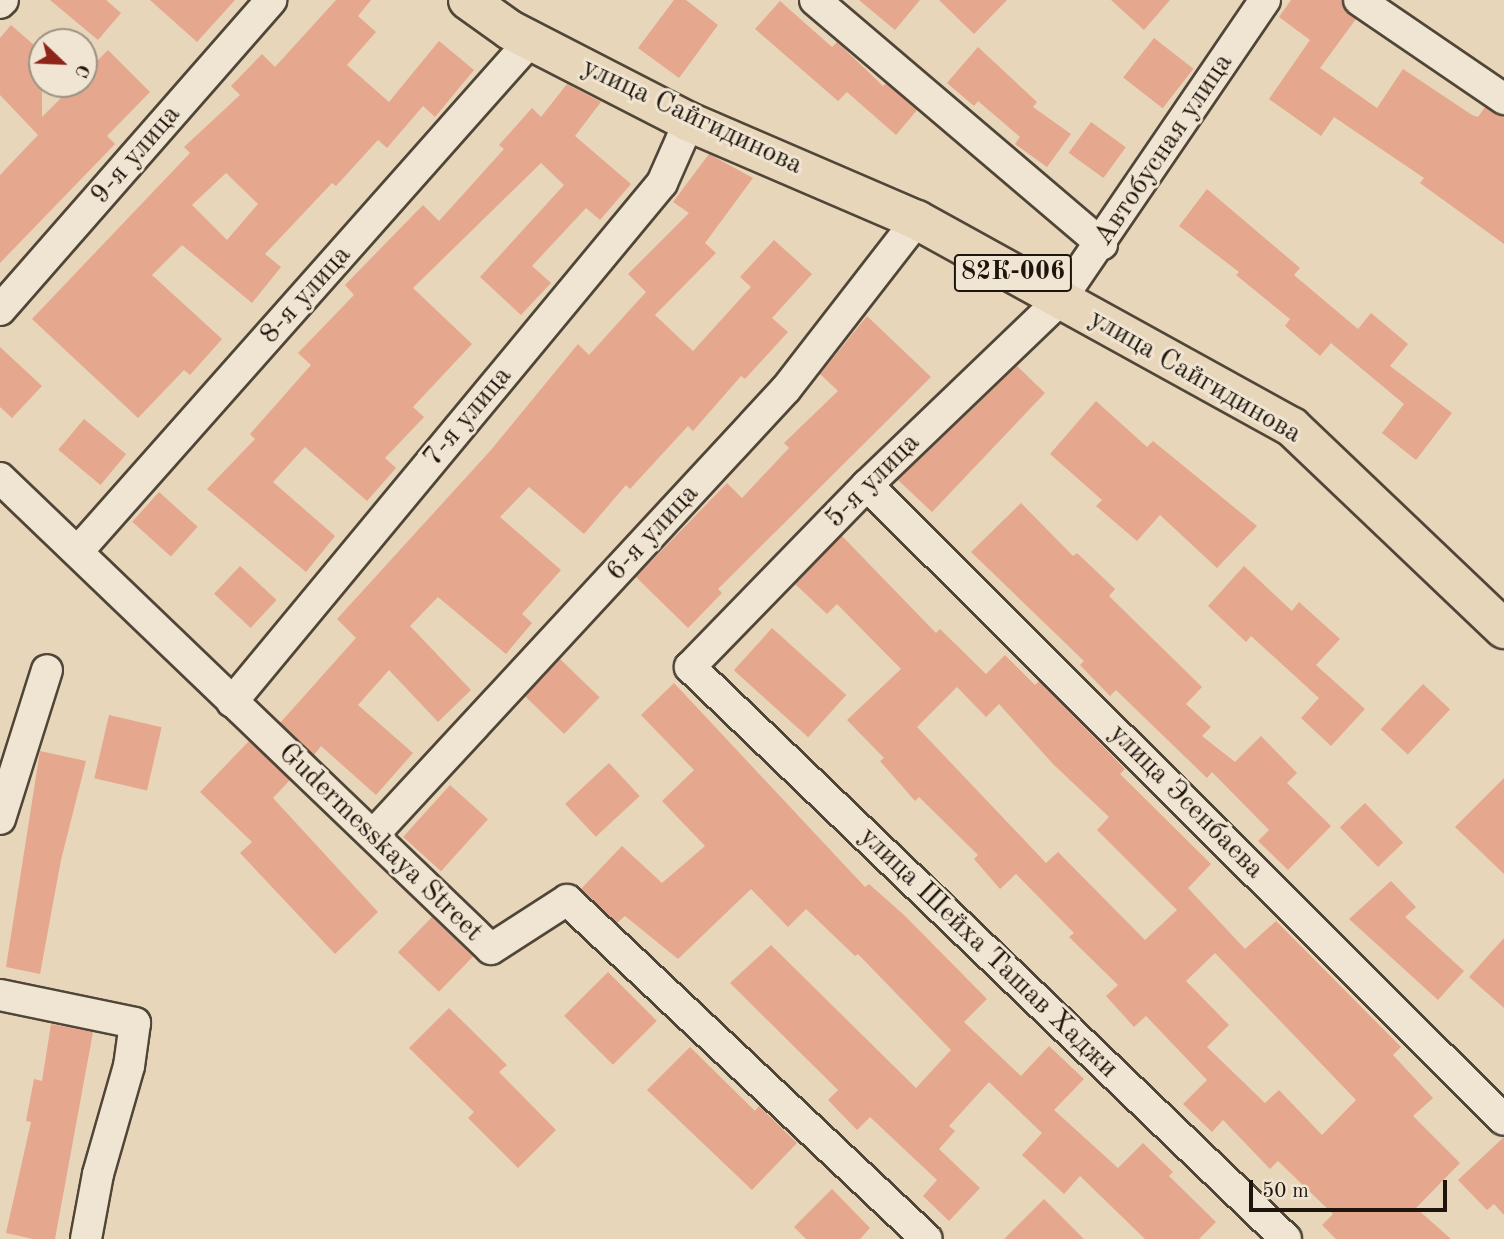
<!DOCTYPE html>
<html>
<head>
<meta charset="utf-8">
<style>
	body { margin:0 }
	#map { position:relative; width:1504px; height:1239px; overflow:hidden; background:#e8d6ba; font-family:"Old Standard TT",serif }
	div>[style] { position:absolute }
	.building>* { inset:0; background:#e5a78d; transform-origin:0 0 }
	.roads { filter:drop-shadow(2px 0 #504638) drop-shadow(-2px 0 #504638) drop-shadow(0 2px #504638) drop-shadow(0 -2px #504638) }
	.minor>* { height:30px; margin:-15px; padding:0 15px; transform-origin:15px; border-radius:15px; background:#f0e4d2 }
	.major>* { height:38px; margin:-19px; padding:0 19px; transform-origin:19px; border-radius:19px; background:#e8d6ba }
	span { translate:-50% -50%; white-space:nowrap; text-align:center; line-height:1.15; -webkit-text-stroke:6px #f0e4d2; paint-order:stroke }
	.shield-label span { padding:2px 5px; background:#f0e4d2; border:2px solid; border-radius:5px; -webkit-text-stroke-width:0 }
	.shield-label { font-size:26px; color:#1e160c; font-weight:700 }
	.street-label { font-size:28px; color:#1e160c }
	.north { position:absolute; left:28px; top:28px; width:70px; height:70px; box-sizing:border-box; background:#f0e4d2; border:2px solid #9c9283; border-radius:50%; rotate:113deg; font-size:19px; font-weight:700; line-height:28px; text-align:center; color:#1e160c }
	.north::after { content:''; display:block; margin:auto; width:24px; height:32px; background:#8f2418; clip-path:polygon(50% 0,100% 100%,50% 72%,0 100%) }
	.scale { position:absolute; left:1249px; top:1180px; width:198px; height:32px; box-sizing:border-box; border:4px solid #1e160c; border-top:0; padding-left:9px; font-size:21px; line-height:24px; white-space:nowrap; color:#1e160c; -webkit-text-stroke:5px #f0e4d2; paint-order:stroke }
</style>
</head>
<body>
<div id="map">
	<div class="building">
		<div style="clip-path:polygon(50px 0,106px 0,121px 13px,98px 40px)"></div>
		<div style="clip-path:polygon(150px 0,235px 0,197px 42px)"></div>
		<div style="clip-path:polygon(evenodd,336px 0,371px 0,358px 16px,376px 32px,347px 65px,389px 102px,439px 41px,474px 70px,435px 117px,423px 106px,387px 148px,378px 140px,336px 186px,332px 183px,265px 254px,281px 267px,252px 303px,182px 245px,152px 275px,222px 339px,190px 375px,184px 370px,138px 418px,32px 319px,190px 153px,184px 147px,240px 95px,231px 86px,262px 54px,275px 67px,336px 0,226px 173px,258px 204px,227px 240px,192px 205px,226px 173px)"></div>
		<div style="clip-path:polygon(674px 0,686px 0,718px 25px,679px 78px,638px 48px)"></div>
		<div style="clip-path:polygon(859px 0,920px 0,895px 30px)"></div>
		<div style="clip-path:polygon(939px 0,1007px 0,974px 34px)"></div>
		<div style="clip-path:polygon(1111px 0,1170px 0,1144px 30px)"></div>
		<div style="clip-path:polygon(1291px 0,1342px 0,1356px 19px,1320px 68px,1377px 108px,1403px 69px,1472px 115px,1478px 117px,1485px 107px,1504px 116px,1504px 244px,1420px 183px,1424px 178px,1334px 117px,1321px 136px,1269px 99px,1310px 40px,1279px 17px)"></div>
		<div style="clip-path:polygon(780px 1px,832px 47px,837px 42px,883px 86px,886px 83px,917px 110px,896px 135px,847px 92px,838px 101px,755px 29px)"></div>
		<div style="clip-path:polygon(11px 25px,42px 52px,42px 117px,75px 84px,84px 84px,84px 74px,108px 50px,150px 92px,107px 136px,115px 144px,0 263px,0 175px,38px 135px,0 95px,0 38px)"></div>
		<div style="left:1154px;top:38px;width:50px;height:50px;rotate:38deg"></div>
		<div style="clip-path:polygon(978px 47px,1037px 102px,1033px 107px,1071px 134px,1047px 167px,1015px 144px,1020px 137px,978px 101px,974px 106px,947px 83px)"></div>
		<div style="clip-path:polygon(567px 84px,601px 102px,575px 136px,631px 184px,600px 220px,586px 208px,532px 266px,551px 283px,521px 315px,480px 277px,564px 185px,541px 163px,413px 288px,472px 344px,413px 407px,424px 417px,385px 458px,396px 468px,367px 501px,305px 447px,273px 482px,335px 536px,306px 572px,207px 489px,255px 439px,250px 434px,311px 365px,298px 353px,354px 295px,345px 285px,423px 205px,439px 221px,504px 149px,499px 145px,532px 108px,541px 117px)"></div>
		<div style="left:1091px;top:122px;width:43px;height:38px;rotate:36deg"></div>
		<div style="clip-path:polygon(709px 154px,753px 178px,705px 243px,716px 253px,655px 315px,693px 351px,751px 287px,740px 277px,774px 240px,812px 274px,772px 318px,788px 332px,745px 379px,741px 376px,693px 431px,688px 426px,630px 489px,626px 485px,584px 534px,529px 487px,500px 517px,561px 570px,522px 614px,532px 623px,506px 654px,438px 597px,410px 626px,471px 690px,438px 722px,389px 670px,358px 705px,413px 753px,376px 795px,321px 746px,314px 755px,280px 723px,356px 638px,337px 619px,491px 450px,578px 344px,589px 355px,646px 292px,628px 274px,689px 213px,673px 202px)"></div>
		<div style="clip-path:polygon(1207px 189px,1300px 268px,1294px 275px,1358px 329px,1371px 313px,1408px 344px,1390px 366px,1452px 413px,1416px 460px,1382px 433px,1404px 404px,1331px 343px,1320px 356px,1285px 326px,1290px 319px,1236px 275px,1239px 272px,1179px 226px)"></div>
		<div style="clip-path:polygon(867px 316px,931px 377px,718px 589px,722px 593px,688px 628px,636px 577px,727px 483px,742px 498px,789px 448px,784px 443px,838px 391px,820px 374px)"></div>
		<div style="clip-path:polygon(0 347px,42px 386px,12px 418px,0 407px)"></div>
		<div style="clip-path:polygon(1017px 366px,1045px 393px,932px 512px,898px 480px)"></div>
		<div style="clip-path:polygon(1096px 401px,1147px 447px,1153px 441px,1257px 526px,1217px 568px,1160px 515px,1137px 541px,1096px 506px,1102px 500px,1050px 454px)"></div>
		<div style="left:84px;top:419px;width:55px;height:40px;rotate:40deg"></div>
		<div style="left:159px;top:492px;width:52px;height:40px;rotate:42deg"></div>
		<div style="clip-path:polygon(1021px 503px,1073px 556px,1077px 553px,1115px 589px,1109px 596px,1202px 687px,1186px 704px,1211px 727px,1202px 736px,1235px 762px,1261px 736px,1297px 773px,1287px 783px,1331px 826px,1288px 870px,1258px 841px,1269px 830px,1212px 772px,1207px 778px,1116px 690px,1110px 696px,1080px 665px,1084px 661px,971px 552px)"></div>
		<div style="clip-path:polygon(evenodd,842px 536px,936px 633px,940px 629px,986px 674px,1005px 655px,1035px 685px,1039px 681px,1125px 769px,1120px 774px,1211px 864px,1188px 888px,1245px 949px,1276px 921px,1401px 1047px,1393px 1055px,1433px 1098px,1413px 1116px,1460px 1163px,1416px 1208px,1451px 1239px,1336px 1239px,1322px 1225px,1333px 1214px,1278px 1161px,1270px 1169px,1223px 1120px,1212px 1132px,1183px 1104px,1207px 1080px,1146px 1016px,1134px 1027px,1106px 996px,1118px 985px,1069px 937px,1074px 933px,1016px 874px,1000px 889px,974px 859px,978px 855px,919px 797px,915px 801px,880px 761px,884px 758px,847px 720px,901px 669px,837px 604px,827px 614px,795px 584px,842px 536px,957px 687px,986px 717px,999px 704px,1053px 764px,1109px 817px,1097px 830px,1177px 910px,1145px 940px,1058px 852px,1046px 863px,917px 727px,957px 687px,842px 536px,1215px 953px,1356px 1100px,1322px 1135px,1279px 1090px,1265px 1103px,1207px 1047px,1229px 1025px,1186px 981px,1215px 953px)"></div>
		<div style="left:240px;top:566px;width:50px;height:38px;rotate:43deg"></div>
		<div style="clip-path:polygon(1244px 566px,1292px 611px,1299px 602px,1340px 639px,1316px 665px,1365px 709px,1331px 746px,1301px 718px,1319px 698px,1251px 636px,1246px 642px,1208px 606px)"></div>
		<div style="left:772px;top:628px;width:100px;height:57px;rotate:42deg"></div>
		<div style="left:560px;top:659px;width:55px;height:51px;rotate:44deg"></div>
		<div style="clip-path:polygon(674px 683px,865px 887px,869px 884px,904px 915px,987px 999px,964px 1022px,1021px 1076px,1049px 1046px,1084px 1079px,1054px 1110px,1118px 1168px,1143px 1143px,1173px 1172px,1169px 1176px,1216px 1222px,1199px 1239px,1145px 1239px,1080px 1176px,1064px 1194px,1022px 1155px,1042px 1133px,989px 1082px,949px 1126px,955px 1131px,939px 1149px,980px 1188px,949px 1221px,923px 1196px,937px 1180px,870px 1117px,857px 1130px,828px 1100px,838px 1090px,730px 983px,771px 945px,916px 1088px,951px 1050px,858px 954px,855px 956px,806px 909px,788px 927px,751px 889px,678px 959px,625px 916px,617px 923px,581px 889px,622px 846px,662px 883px,705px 846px,662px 801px,694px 770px,641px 715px)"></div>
		<div style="left:1423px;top:684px;width:37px;height:62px;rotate:43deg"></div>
		<div style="left:109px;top:715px;width:54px;height:65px;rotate:13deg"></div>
		<div style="clip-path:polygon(249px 741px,290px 780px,273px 798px,378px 912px,335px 954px,240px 853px,252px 842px,200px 792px)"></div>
		<div style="clip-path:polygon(40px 751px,86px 761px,61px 860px,40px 974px,6px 967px)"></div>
		<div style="left:609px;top:763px;width:45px;height:60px;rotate:47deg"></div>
		<div style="clip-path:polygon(1504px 778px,1504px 874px,1455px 827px)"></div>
		<div style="left:450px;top:785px;width:51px;height:70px;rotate:42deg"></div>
		<div style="left:1365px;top:803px;width:55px;height:35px;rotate:46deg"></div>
		<div style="clip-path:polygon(1391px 881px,1416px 907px,1405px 917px,1464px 971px,1438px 1000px,1349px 919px)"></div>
		<div style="left:432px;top:917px;width:57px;height:49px;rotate:44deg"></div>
		<div style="clip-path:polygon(1504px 938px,1504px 1008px,1469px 977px)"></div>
		<div style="left:608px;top:972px;width:69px;height:62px;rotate:45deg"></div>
		<div style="clip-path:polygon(449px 1008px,507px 1065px,499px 1072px,556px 1130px,518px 1168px,468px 1118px,474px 1112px,409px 1048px)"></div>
		<div style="clip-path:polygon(51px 1024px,93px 1032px,55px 1239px,33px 1239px,6px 1233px,31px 1122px,26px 1121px,34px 1079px,42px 1081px)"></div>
		<div style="clip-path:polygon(690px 1047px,755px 1111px,759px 1106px,797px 1143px,752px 1190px,647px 1090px)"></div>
		<div style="clip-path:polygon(1504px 1137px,1504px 1215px,1494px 1204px,1487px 1210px,1458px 1180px)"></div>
		<div style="clip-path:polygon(832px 1189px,870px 1228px,860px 1239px,806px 1239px,794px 1227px)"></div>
		<div style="clip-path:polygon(1044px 1199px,1084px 1239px,1004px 1239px)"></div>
	</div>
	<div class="roads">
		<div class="minor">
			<div style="left:815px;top:0;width:377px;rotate:40.4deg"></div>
			<div style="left:1265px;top:0;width:362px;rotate:124.3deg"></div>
			<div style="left:1061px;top:299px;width:269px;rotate:136.2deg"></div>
			<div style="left:867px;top:485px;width:254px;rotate:134.2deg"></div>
			<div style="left:690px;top:667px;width:826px;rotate:43.82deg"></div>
			<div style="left:1359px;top:0;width:176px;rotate:34.3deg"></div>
			<div style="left:0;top:3px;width:4px;rotate:-45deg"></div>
			<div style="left:0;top:310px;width:412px;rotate:-48.8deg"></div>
			<div style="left:0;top:478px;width:680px;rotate:43.81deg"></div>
			<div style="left:491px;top:949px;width:90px;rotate:-32.8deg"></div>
			<div style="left:567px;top:900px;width:494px;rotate:43.3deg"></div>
			<div style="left:867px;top:485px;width:899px;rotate:44.91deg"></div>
			<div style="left:79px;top:550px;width:683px;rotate:-48.44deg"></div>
			<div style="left:232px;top:702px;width:674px;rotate:-50.36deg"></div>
			<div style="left:662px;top:183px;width:67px;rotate:-66.1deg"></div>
			<div style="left:0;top:819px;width:156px;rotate:-72.5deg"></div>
			<div style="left:374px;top:834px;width:606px;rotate:-47.21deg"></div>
			<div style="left:786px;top:389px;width:214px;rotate:-52.2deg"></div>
			<div style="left:0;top:995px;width:138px;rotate:11.7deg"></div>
			<div style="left:135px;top:1023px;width:43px;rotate:97.9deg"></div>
			<div style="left:129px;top:1066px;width:112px;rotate:106deg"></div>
			<div style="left:98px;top:1174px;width:66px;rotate:100.5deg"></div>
		</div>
		<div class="major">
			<div style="left:468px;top:0;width:52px;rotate:35.5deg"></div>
			<div style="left:510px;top:30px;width:201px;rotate:27.2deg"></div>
			<div style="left:689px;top:122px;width:248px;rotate:23.3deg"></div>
			<div style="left:917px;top:220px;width:428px;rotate:28.9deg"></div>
			<div style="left:1292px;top:427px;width:293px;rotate:43.6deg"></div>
		</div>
	</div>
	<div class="shield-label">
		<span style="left:1013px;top:273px">82К-006</span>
	</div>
	<div class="street-label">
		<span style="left:692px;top:117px;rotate:25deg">улица Сайгидинова</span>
		<span style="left:1164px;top:150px;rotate:-56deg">Автобусная улица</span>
		<span style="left:136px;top:155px;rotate:-49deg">9-я улица</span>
		<span style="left:306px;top:295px;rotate:-48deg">8-я улица</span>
		<span style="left:1195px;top:377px;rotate:30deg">улица Сайгидинова</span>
		<span style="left:468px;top:417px;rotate:-50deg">7-я улица</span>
		<span style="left:873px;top:481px;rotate:-45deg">5-я улица</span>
		<span style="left:653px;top:533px;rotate:-47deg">6-я улица</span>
		<span style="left:1186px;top:802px;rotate:45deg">улица Эсенбаева</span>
		<span style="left:380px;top:843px;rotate:44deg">Gudermesskaya Street</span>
		<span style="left:988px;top:953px;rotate:44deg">улица Шейха Ташав Хаджи</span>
	</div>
	<div class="north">С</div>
	<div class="scale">50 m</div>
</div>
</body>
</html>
